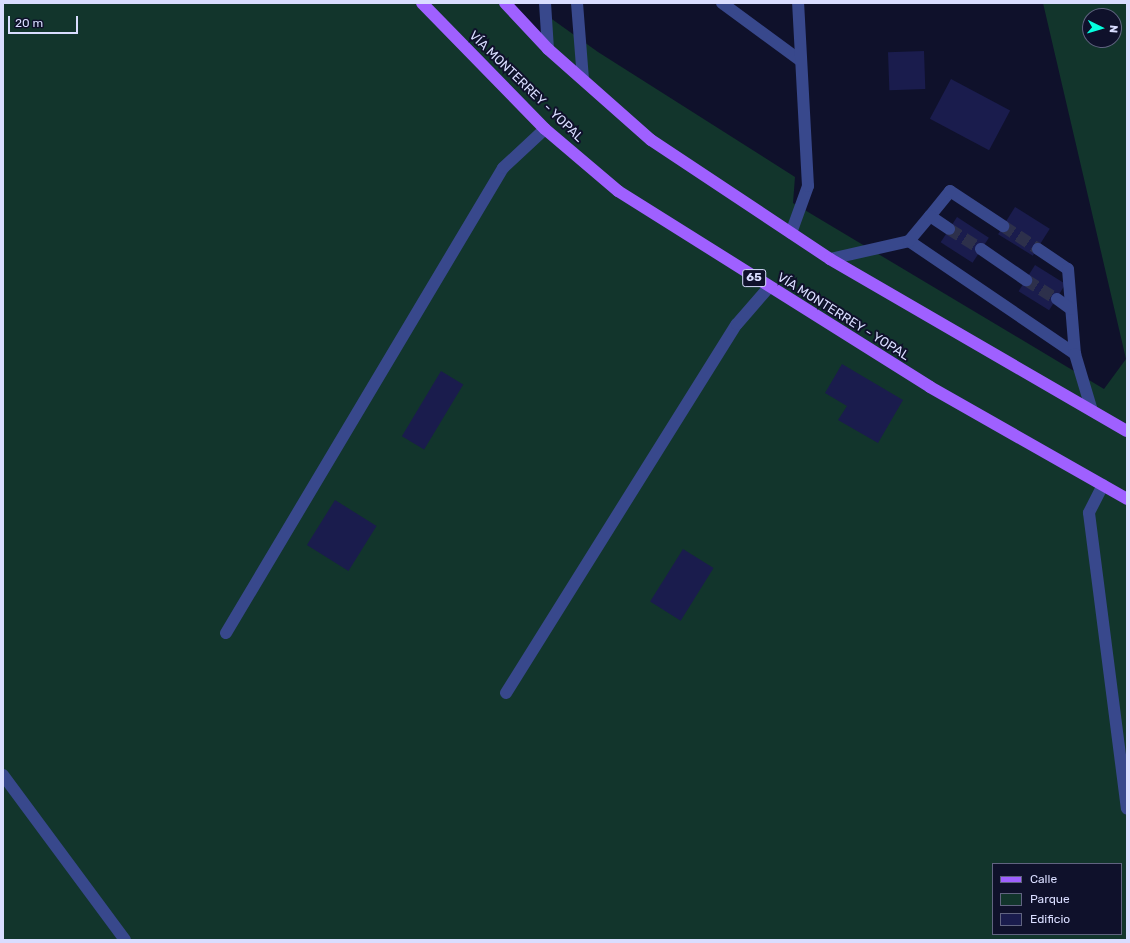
<!DOCTYPE html>
<html>
<head>
<meta charset="utf-8">
<style>
	body { margin:0 }
	#map { position:relative; width:1130px; height:943px; overflow:hidden; background:#0f112b; font-family:Rubik,sans-serif }
	div>[style] { position:absolute }
	.green>* { inset:0; background:#12352c }
	.building>* { inset:0; background:#1a1c4d; transform-origin:0 0 }
	.minor-tunnel>* { height:12px; margin-top:-6px; transform-origin:0; background:repeating-linear-gradient(90deg,#2d304b 0 12px,transparent 0 18px) }
	.minor>* { height:12px; margin:-6px; padding:0 6px; transform-origin:6px; border-radius:6px; background:#38488c }
	.major>* { height:12px; margin:-6px; padding:0 6px; transform-origin:6px; border-radius:6px; background:#9f60ff }
	span { translate:-50% -50%; white-space:nowrap; text-align:center; line-height:1.15; -webkit-text-stroke:4px #0f112b; paint-order:stroke }
	.shield-label span { padding:1px 3px; background:#0f112b; border:1px solid; border-radius:3px; -webkit-text-stroke-width:0 }
	.shield-label { font-size:12px; color:#d9ddff; font-weight:700 }
	.street-label { font-size:13px; color:#d9ddff }
	.frame { position:absolute; inset:0; border:4px solid #d9ddff; pointer-events:none }
	.legend { position:absolute; left:992px; top:863px; width:130px; height:72px; box-sizing:border-box; background:#0f112b; border:1px solid #606380; margin:0; padding:5px 7px; list-style:none; font-size:12px; color:#d9ddff }
	.legend li { display:flex; align-items:center; gap:8px; height:20px }
	.legend b { width:20px; border:1px solid #606380 }
	.north { position:absolute; left:1082px; top:8px; width:40px; height:40px; box-sizing:border-box; background:#0f112b; border:1px solid #606380; border-radius:50%; rotate:95deg; font-size:11px; font-weight:700; line-height:16px; text-align:center; color:#d9ddff }
	.north::after { content:''; display:block; margin:auto; width:14px; height:18px; background:#05ffde; clip-path:polygon(50% 0,100% 100%,50% 72%,0 100%) }
	.scale { position:absolute; left:8px; top:16px; width:70px; height:18px; box-sizing:border-box; border:2px solid #d9ddff; border-top:0; padding-left:5px; font-size:12px; line-height:14px; white-space:nowrap; color:#d9ddff; -webkit-text-stroke:3px #0f112b; paint-order:stroke }
</style>
</head>
<body>
<div id="map">
	<div class="green">
		<div style="clip-path:polygon(evenodd,3px 3px,513px 3px,550px 43px,549px 17px,598px 52px,795px 177px,793px 203px,1104px 389px,1126px 359px,1043px 3px,1127px 3px,1127px 940px,3px 940px,3px 3px,1090px 16px,1114px 16px,1114px 40px,1090px 40px,1090px 16px,3px 3px,993px 864px,1121px 864px,1121px 934px,993px 934px,993px 864px)"></div>
	</div>
	<div class="building">
		<div style="left:924px;top:51px;width:38px;height:36px;rotate:88deg"></div>
		<div style="left:951px;top:79px;width:67px;height:45px;rotate:28deg"></div>
		<div style="left:1015px;top:207px;width:41px;height:32px;rotate:32deg"></div>
		<div style="left:957px;top:217px;width:38px;height:30px;rotate:33deg"></div>
		<div style="left:1035px;top:265px;width:36px;height:31px;rotate:32deg"></div>
		<div style="clip-path:polygon(842px 364px,903px 400px,878px 443px,838px 420px,847px 406px,825px 393px)"></div>
		<div style="left:441px;top:371px;width:26px;height:76px;rotate:31deg"></div>
		<div style="left:335px;top:500px;width:49px;height:53px;rotate:32deg"></div>
		<div style="left:683px;top:549px;width:36px;height:62px;rotate:32deg"></div>
	</div>
	<div class="minor-tunnel">
		<div style="left:1003px;top:226px;width:42px;rotate:33.3deg"></div>
		<div style="left:949px;top:229px;width:38px;rotate:32deg"></div>
		<div style="left:1026px;top:280px;width:36px;rotate:32deg"></div>
	</div>
	<div class="minor">
		<div style="left:545px;top:3px;width:46px;rotate:86.3deg"></div>
		<div style="left:577px;top:3px;width:76px;rotate:85.5deg"></div>
		<div style="left:722px;top:3px;width:98px;rotate:36.3deg"></div>
		<div style="left:930px;top:216px;width:32px;rotate:-51deg"></div>
		<div style="left:950px;top:191px;width:64px;rotate:33.4deg"></div>
		<div style="left:791px;top:233px;width:50px;rotate:-70.1deg"></div>
		<div style="left:808px;top:186px;width:183px;rotate:-93.1deg"></div>
		<div style="left:909px;top:241px;width:201px;rotate:34.2deg"></div>
		<div style="left:981px;top:249px;width:55px;rotate:34.6deg"></div>
		<div style="left:1038px;top:249px;width:36px;rotate:34deg"></div>
		<div style="left:1068px;top:269px;width:85px;rotate:85.3deg"></div>
		<div style="left:1075px;top:354px;width:59px;rotate:73.4deg"></div>
		<div style="left:830px;top:259px;width:81px;rotate:-12.8deg"></div>
		<div style="left:909px;top:241px;width:33px;rotate:-50deg"></div>
		<div style="left:930px;top:216px;width:23px;rotate:34deg"></div>
		<div style="left:1057px;top:299px;width:17px;rotate:36deg"></div>
		<div style="left:1103px;top:485px;width:31px;rotate:117deg"></div>
		<div style="left:1089px;top:513px;width:298px;rotate:82.7deg"></div>
		<div style="left:226px;top:633px;width:541px;rotate:-59.22deg"></div>
		<div style="left:503px;top:168px;width:57px;rotate:-42.9deg"></div>
		<div style="left:506px;top:693px;width:435px;rotate:-58deg"></div>
		<div style="left:737px;top:324px;width:49px;rotate:-49.1deg"></div>
		<div style="left:3px;top:775px;width:205px;rotate:53.5deg"></div>
	</div>
	<div class="major">
		<div style="left:422px;top:3px;width:176px;rotate:45.7deg"></div>
		<div style="left:545px;top:129px;width:96px;rotate:40.3deg"></div>
		<div style="left:618px;top:191px;width:368px;rotate:32.1deg"></div>
		<div style="left:930px;top:387px;width:227px;rotate:29.6deg"></div>
		<div style="left:505px;top:3px;width:63px;rotate:46.9deg"></div>
		<div style="left:548px;top:49px;width:137px;rotate:41.5deg"></div>
		<div style="left:651px;top:140px;width:215px;rotate:33.6deg"></div>
		<div style="left:830px;top:259px;width:343px;rotate:30.1deg"></div>
	</div>
	<div class="shield-label">
		<span style="left:754px;top:278px">65</span>
	</div>
	<div class="street-label">
		<span style="left:526px;top:87px;rotate:44deg">VÍA MONTERREY - YOPAL</span>
		<span style="left:843px;top:317px;rotate:32deg">VÍA MONTERREY - YOPAL</span>
	</div>
	<div class="frame"></div>
	<ul class="legend">
	<li><b style="height:5px;background:#9f60ff"></b>Calle</li>
	<li><b style="height:11px;background:#12352c"></b>Parque</li>
	<li><b style="height:11px;background:#1a1c4d"></b>Edificio</li>
	</ul>
	<div class="north">N</div>
	<div class="scale">20 m</div>
</div>
</body>
</html>
